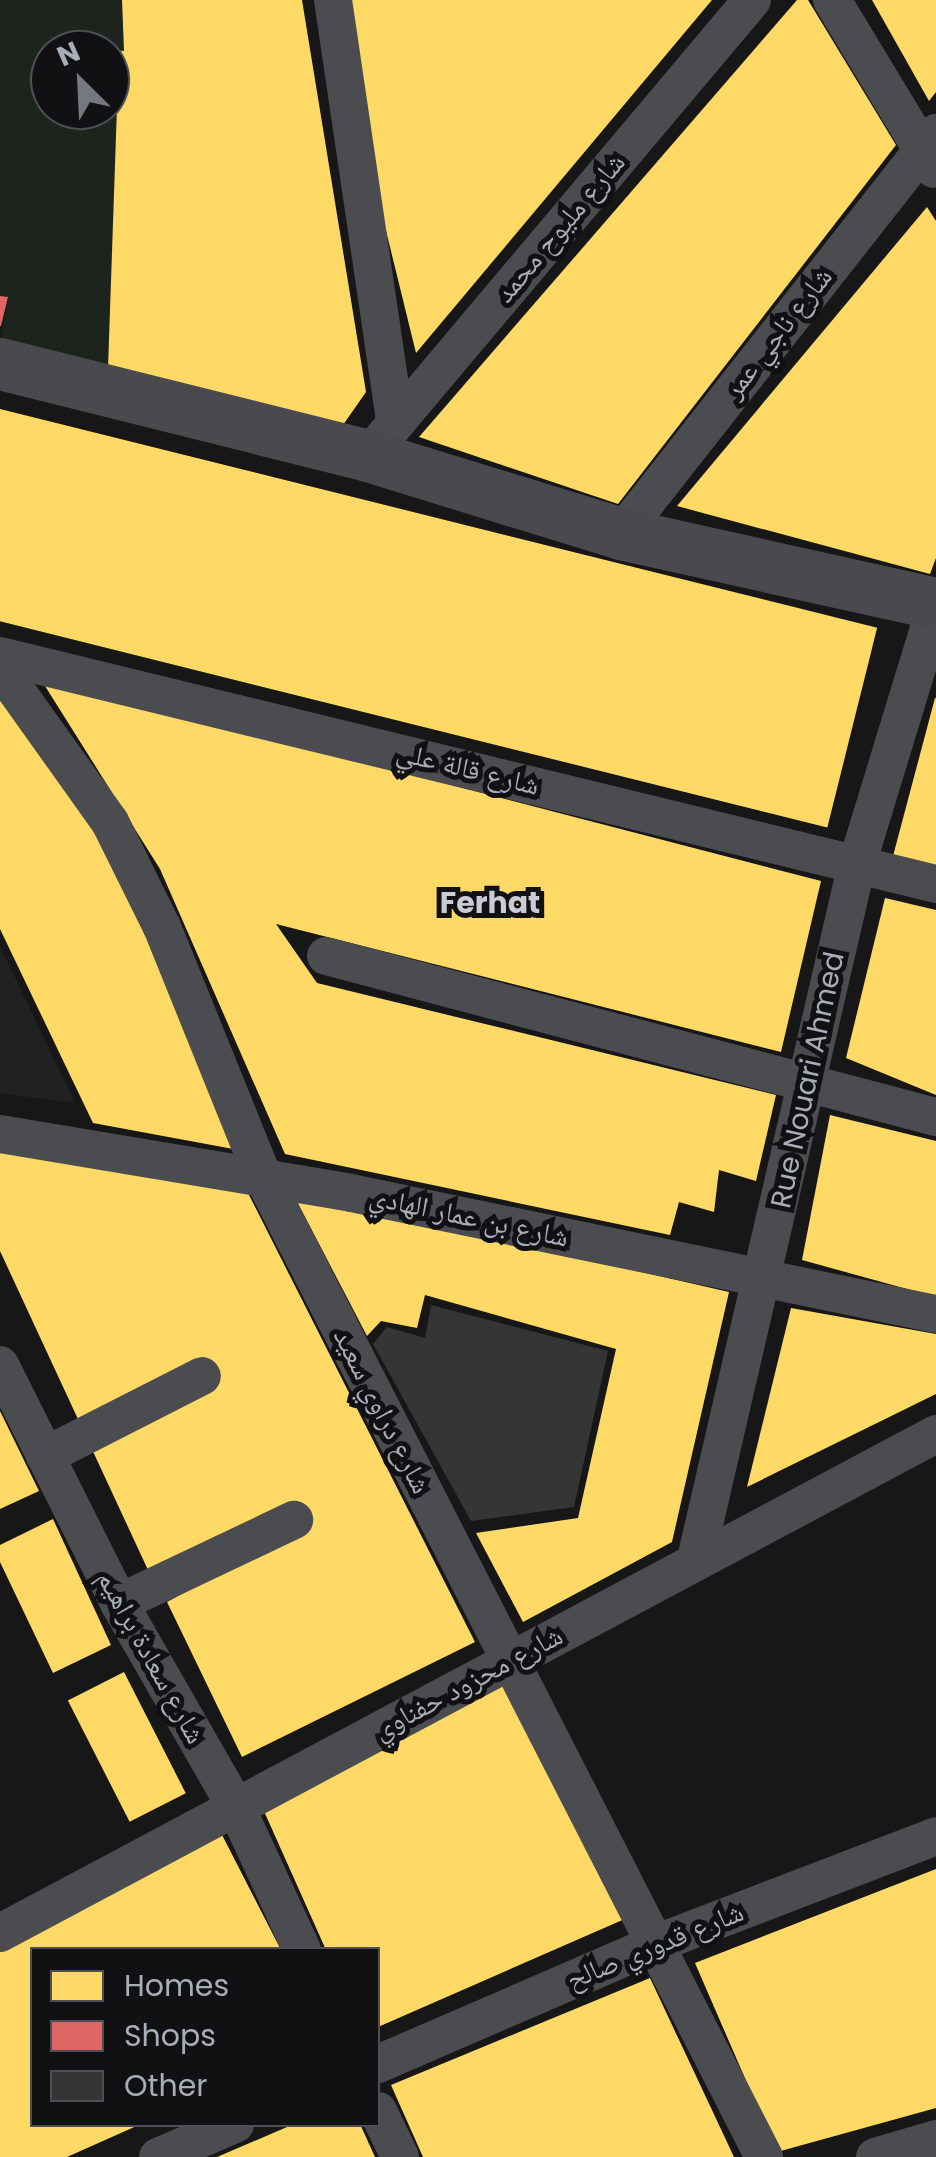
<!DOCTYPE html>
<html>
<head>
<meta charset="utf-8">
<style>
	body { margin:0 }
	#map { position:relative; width:936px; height:2157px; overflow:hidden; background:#171717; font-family:Poppins,"Noto Naskh Arabic",sans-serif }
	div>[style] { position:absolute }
	.built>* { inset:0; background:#212123 }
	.green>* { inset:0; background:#1d241e }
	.homes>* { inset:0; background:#ffd966; transform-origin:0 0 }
	.shops>* { inset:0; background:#e06666 }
	.building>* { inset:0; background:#353536 }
	.street>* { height:38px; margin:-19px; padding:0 19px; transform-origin:19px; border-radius:19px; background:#4b4c50 }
	.secondary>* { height:52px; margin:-26px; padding:0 26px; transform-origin:26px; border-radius:26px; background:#4a4a4e }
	span { translate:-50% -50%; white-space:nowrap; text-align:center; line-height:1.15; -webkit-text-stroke:10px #111113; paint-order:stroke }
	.street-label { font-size:28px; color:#a8adb8 }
	.neighbourhood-label { font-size:30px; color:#c9ccd4; font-weight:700 }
	.legend { position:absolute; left:30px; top:1947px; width:350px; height:180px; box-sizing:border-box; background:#111113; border:2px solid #4d4f55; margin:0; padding:12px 18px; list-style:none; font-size:30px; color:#a8adb8 }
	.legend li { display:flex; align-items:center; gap:20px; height:50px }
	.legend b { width:50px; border:2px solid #4d4f55 }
	.north { position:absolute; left:30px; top:30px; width:100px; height:100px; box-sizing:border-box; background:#111113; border:2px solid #4d4f55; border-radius:50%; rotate:336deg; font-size:28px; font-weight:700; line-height:40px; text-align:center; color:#a8adb8 }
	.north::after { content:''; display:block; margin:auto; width:35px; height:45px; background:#757880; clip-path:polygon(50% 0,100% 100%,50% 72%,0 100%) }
</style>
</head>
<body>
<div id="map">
	<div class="built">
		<div style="clip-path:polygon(0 946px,75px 1103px,0 1093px)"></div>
	</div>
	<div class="green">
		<div style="clip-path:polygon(0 0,122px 0,124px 51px,50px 50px,50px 110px,117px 106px,108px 368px,0 343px,8px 298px,0 296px)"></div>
	</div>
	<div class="homes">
		<div style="clip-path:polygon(122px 0,302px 0,366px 392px,343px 425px,108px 368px,117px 106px,110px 105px,110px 50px,124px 51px)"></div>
		<div style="clip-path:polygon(351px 0,712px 0,416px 353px,365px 145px)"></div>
		<div style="clip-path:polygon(797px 0,808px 0,896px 145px,618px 504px,419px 437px)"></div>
		<div style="clip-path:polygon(872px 0,936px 0,936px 92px,929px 101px)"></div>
		<div style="clip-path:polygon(927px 207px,936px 221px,936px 558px,930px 574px,677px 506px)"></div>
		<div style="left:0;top:409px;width:904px;height:206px;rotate:14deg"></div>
		<div style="clip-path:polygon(40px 678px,821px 881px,781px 1052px,276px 924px,317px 983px,776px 1095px,756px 1181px,719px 1170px,714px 1212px,679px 1202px,670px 1235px,285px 1154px,160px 869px)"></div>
		<div style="clip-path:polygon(935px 698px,936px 698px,936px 866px,893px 856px)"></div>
		<div style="clip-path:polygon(0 700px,114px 841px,244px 1151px,93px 1123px,0 929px)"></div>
		<div style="clip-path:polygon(885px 898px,936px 910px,936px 1095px,846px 1058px)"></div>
		<div style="clip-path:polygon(830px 1115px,936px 1141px,936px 1297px,802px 1260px)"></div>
		<div style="clip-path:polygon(0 1147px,248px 1193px,475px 1642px,242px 1757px,167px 1602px,310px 1524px,148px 1570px,0 1251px)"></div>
		<div style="clip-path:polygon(292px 1192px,729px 1292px,672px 1542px,523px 1622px,476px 1533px,578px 1518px,616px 1349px,425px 1295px,417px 1328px,381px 1321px,367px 1336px)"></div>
		<div style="clip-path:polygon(791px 1308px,936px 1334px,936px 1394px,747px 1487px)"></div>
		<div style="clip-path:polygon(0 1411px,39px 1491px,0 1509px)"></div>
		<div style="clip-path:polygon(53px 1519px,111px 1645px,53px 1673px,0 1562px,0 1545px)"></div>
		<div style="left:124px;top:1672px;width:136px;height:63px;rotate:63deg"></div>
		<div style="clip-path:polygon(501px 1678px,627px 1918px,378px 2027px,378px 1950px,326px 1950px,263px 1809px)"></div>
		<div style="clip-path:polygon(219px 1829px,281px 1950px,32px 1950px,32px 2124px,141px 2124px,67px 2157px,0 2157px,0 1945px)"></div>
		<div style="clip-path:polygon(936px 1869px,936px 2108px,777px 2152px,695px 1963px)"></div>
		<div style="clip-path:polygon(650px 1978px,734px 2157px,423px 2157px,391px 2085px)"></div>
		<div style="clip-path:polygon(294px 2124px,360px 2124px,375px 2157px,217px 2157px)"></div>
	</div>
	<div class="shops">
		<div style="clip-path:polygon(0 296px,8px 297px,1px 326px,0 326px)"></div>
	</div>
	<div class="building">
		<div style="clip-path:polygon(431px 1305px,608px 1351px,574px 1507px,471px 1521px,373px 1344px,387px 1327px,425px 1338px)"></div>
	</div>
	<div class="street">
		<div style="left:333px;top:0;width:427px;rotate:81.6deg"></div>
		<div style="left:832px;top:0;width:197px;rotate:58.9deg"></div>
		<div style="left:368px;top:456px;width:596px;rotate:-49.9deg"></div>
		<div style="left:621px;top:534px;width:510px;rotate:-51.85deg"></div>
		<div style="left:0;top:656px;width:963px;rotate:13.69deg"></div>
		<div style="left:0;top:668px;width:189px;rotate:54.5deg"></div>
		<div style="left:110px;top:822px;width:117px;rotate:63.7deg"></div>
		<div style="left:162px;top:927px;width:270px;rotate:68deg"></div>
		<div style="left:263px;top:1177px;width:1101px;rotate:62.92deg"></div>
		<div style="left:326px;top:956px;width:631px;rotate:14.79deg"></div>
		<div style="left:0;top:1134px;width:356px;rotate:9.5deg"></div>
		<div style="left:351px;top:1193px;width:597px;rotate:11.69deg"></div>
		<div style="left:0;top:1365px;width:266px;rotate:63.4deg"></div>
		<div style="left:119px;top:1603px;width:235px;rotate:60.2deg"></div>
		<div style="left:236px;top:1807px;width:157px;rotate:65.2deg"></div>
		<div style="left:45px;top:1456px;width:176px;rotate:-27deg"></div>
		<div style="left:696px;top:1559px;width:713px;rotate:-76.96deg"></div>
		<div style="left:857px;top:864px;width:270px;rotate:-73deg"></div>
		<div style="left:119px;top:1603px;width:194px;rotate:-25.4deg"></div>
		<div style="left:0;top:1933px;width:1061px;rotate:-28.06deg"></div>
		<div style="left:378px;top:2064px;width:302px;rotate:-23.4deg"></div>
		<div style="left:655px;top:1944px;width:301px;rotate:-21deg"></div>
		<div style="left:378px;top:2111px;width:51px;rotate:64.4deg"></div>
		<div style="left:158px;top:2157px;width:84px;rotate:-23.2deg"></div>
		<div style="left:875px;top:2157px;width:64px;rotate:-16.4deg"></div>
	</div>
	<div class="secondary">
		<div style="left:0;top:364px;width:379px;rotate:14deg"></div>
		<div style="left:368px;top:456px;width:265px;rotate:17.1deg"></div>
		<div style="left:621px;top:534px;width:323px;rotate:12.5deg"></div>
	</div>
	<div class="street-label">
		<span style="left:560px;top:228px;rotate:-50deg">شارع مليوح محمد</span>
		<span style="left:778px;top:333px;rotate:-52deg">شارع ناجي عمر</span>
		<span style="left:468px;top:769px;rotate:14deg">شارع قالة علي</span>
		<span style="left:808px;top:1080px;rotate:-78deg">Rue Nouari Ahmed</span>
		<span style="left:469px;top:1217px;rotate:12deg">شارع بن عمار الهادي</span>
		<span style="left:382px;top:1411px;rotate:63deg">شارع دراوي سعيد</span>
		<span style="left:151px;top:1657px;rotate:61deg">شارع سعادة براهيم</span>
		<span style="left:468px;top:1683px;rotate:-28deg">شارع محزود حفناوي</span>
		<span style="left:655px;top:1946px;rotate:-22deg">شارع قدوري صالح</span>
	</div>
	<div class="neighbourhood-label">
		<span style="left:490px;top:903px">Ferhat</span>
	</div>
	<ul class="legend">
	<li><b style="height:28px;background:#ffd966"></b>Homes</li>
	<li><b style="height:28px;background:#e06666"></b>Shops</li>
	<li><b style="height:28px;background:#353536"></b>Other</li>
	</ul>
	<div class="north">N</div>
</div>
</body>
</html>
